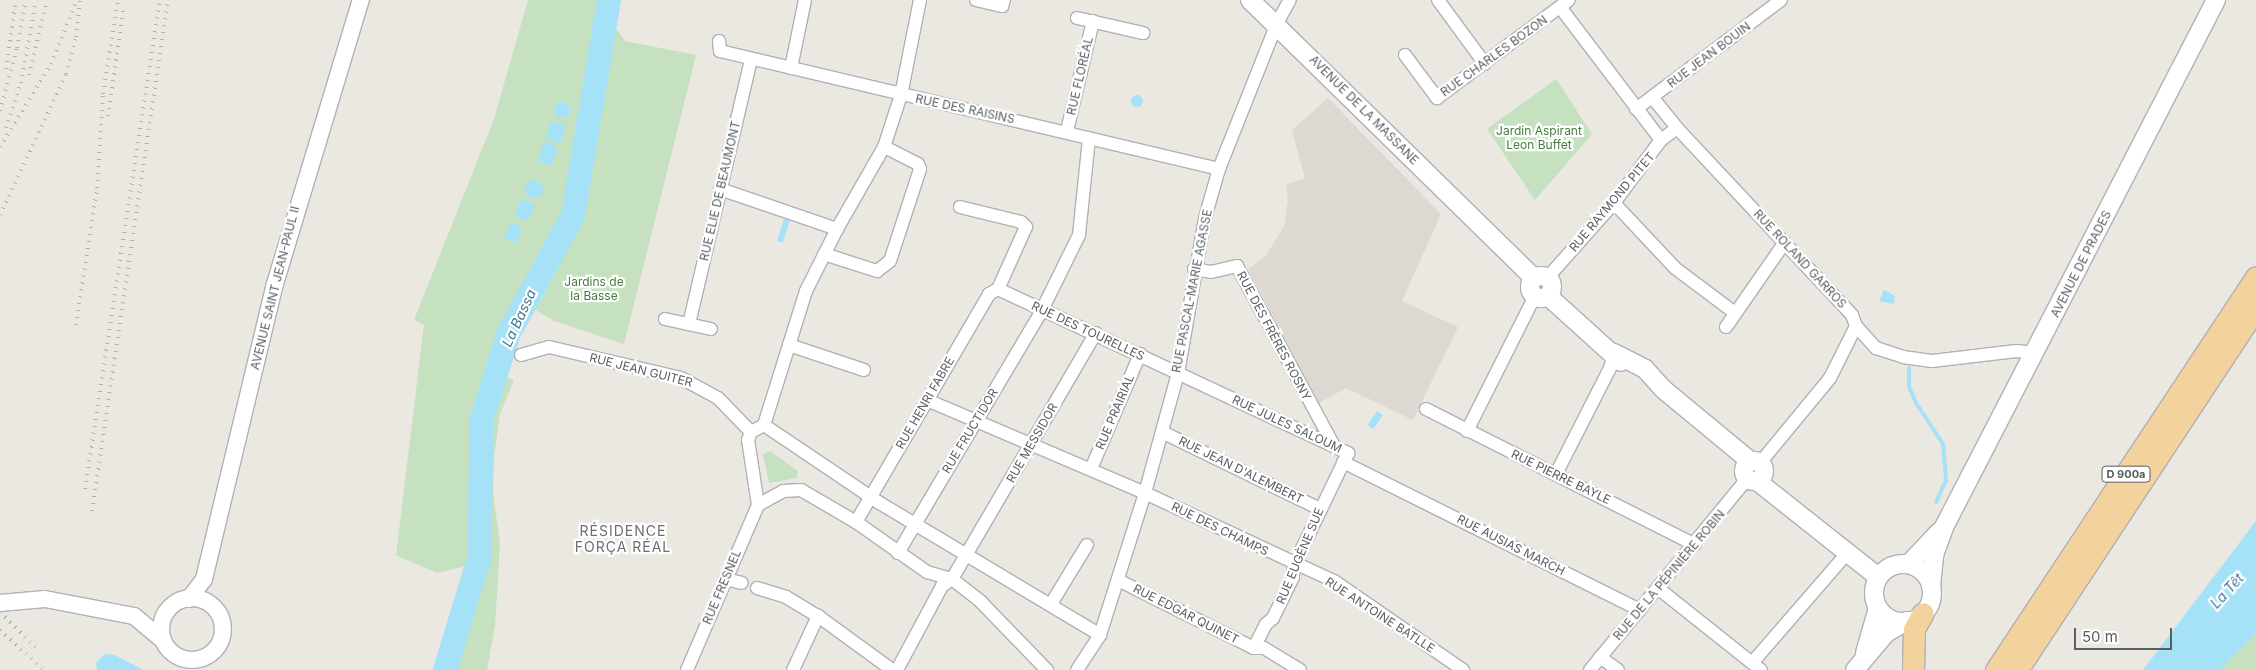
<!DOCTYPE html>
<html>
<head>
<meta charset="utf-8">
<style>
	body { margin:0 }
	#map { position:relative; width:2256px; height:670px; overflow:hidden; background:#ebe7e1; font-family:Inter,sans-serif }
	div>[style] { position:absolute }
	.education>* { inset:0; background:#ded8d2 }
	.green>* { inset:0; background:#c5e1bf }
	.water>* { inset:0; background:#a5e2f7; transform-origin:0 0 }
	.round { border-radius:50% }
	.stream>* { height:4px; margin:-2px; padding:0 2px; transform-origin:2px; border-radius:2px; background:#a5e2f7 }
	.river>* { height:24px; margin:-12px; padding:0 12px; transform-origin:12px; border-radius:12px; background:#a5e2f7 }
	.roads { filter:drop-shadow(1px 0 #aeb2b5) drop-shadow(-1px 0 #aeb2b5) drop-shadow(0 1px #aeb2b5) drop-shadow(0 -1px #aeb2b5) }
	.minor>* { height:12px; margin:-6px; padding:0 6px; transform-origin:6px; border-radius:6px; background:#fff }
	.tertiary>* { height:16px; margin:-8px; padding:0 8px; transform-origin:8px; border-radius:8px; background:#fff }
	.tertiary>.ring { margin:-8px; padding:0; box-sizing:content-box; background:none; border:16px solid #fff; border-radius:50% }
	.secondary>* { height:18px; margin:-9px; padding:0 9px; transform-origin:9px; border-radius:9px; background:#fff }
	.secondary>.ring { margin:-9px; padding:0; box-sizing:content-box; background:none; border:18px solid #fff; border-radius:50% }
	.trunk>* { height:21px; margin:-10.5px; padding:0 10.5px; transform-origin:10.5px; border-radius:10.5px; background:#f4d29d }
	.rail>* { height:4px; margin-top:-2px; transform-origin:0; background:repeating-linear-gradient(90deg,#afb0b0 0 1px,transparent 0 7px) }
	span { translate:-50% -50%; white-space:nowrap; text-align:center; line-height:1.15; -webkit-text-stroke:4.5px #fff; paint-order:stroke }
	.shield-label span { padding:1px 4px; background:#fff; border:1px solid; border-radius:4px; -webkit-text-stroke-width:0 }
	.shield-label { font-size:11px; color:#595e60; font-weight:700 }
	.street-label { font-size:12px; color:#595e60 }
	.park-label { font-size:12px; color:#447e3b }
	.water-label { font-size:14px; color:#3f7996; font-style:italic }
	.neighbourhood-label { font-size:14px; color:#6b7072; letter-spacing:1px }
	.scale { position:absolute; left:2074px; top:628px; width:98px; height:22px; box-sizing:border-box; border:2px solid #595e60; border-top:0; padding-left:6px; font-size:15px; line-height:18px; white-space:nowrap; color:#595e60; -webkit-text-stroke:4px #fff; paint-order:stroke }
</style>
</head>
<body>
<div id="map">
	<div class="education">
		<div style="clip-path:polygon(1328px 98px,1441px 214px,1402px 301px,1458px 327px,1413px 420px,1346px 388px,1319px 403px,1248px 269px,1266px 256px,1284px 226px,1288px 200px,1286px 184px,1305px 179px,1292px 130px)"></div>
	</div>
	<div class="green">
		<div style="clip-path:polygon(528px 0,606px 0,604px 11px,625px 41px,696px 55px,624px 344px,554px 321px,536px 310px,512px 312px,502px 335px,491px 372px,514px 380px,500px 414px,494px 456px,493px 492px,500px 544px,495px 625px,487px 670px,457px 670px,482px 562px,437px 573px,396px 555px,424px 325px,414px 320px,494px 119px)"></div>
		<div style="clip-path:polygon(1556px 79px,1592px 134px,1535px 200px,1487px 129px)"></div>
		<div style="clip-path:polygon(770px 451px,798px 471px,797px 478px,769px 483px,763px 454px)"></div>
		<div style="clip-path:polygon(2256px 633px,2256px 670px,2219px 670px,2222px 666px)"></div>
	</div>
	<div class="water">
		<div class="round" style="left:1131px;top:95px;width:12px;height:12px"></div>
		<div class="round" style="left:554px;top:102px;width:16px;height:16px"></div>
		<div style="left:551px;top:121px;width:15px;height:19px;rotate:16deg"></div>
		<div style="left:544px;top:142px;width:15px;height:20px;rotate:20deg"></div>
		<div class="round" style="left:525px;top:180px;width:18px;height:18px"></div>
		<div style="left:521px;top:199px;width:15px;height:18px;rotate:23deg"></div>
		<div style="left:784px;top:219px;width:6px;height:23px;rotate:18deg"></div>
		<div style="left:511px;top:222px;width:13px;height:18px;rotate:23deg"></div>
		<div style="clip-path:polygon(1884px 290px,1895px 296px,1894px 304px,1879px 301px)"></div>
		<div style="left:1377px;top:411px;width:7px;height:17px;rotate:34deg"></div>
		<div style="clip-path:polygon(2256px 521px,2256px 633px,2219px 670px,2143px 670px)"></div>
		<div style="clip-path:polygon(105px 654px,115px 655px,143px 670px,97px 670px,96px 663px)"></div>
	</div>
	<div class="stream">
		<div style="left:1909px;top:367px;width:20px;rotate:90deg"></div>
		<div style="left:1909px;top:387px;width:17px;rotate:66deg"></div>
		<div style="left:1916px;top:403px;width:49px;rotate:56.6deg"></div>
		<div style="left:1943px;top:444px;width:36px;rotate:85deg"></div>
		<div style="left:1946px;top:480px;width:24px;rotate:114deg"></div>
	</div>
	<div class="river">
		<div style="left:445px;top:670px;width:116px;rotate:-73deg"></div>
		<div style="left:479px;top:559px;width:141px;rotate:-88.8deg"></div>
		<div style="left:482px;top:418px;width:89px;rotate:-72.4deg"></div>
		<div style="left:509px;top:333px;width:134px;rotate:-61.5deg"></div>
		<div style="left:573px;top:215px;width:218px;rotate:-80.5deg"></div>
	</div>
	<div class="roads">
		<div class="minor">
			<div style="left:976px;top:0;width:27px;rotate:13deg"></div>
			<div style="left:1002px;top:6px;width:6px;rotate:-72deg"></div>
			<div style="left:1438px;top:0;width:79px;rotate:53.7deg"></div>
			<div style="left:1560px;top:7px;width:167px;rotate:52.8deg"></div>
			<div style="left:1077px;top:18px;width:68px;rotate:12.8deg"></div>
			<div style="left:719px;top:41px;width:10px;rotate:84deg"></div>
			<div style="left:720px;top:51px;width:513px;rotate:13.3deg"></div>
			<div style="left:1405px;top:55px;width:54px;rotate:53.3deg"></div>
			<div style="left:1437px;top:98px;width:164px;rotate:-36.6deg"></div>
			<div style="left:791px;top:68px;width:69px;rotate:-78.4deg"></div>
			<div style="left:1652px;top:97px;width:40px;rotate:51deg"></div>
			<div style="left:1677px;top:128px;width:256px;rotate:46.9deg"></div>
			<div style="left:1852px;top:315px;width:12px;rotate:70deg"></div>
			<div style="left:1856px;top:326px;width:30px;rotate:48deg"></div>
			<div style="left:1876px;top:348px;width:28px;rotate:18deg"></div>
			<div style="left:1903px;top:357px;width:29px;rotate:8deg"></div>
			<div style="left:1932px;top:361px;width:85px;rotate:-6.8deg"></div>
			<div style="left:2016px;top:351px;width:20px;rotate:6deg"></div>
			<div style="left:1636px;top:109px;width:181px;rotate:-36.9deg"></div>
			<div style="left:1067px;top:131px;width:113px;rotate:-76.7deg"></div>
			<div style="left:720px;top:189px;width:124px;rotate:18.9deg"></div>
			<div style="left:1614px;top:203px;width:89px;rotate:46.8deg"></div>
			<div style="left:1675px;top:268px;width:75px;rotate:36.9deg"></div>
			<div style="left:960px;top:207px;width:63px;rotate:13.8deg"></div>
			<div style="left:1021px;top:222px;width:7px;rotate:45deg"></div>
			<div style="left:1026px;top:227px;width:68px;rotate:114.3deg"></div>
			<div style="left:824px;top:254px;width:56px;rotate:17.8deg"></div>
			<div style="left:877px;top:271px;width:16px;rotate:-38deg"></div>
			<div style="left:890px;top:261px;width:97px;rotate:-71.9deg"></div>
			<div style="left:920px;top:169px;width:5px;rotate:-112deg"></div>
			<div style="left:918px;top:164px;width:38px;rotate:-153deg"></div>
			<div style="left:1194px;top:269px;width:17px;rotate:10deg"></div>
			<div style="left:1211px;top:272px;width:27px;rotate:-13deg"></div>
			<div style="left:1237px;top:266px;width:202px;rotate:61.7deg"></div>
			<div style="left:1548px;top:277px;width:99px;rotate:-48.3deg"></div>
			<div style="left:1614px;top:203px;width:79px;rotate:-53.3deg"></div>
			<div style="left:1661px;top:140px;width:20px;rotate:-37deg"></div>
			<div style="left:998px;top:289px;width:387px;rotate:25.1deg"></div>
			<div style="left:1348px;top:453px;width:124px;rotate:115.7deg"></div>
			<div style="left:1294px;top:565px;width:12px;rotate:95deg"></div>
			<div style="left:1293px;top:577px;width:46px;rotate:116deg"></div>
			<div style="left:1273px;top:618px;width:9px;rotate:139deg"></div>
			<div style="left:1266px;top:624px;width:27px;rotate:117deg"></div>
			<div style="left:665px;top:319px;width:47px;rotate:12.3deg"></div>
			<div style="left:689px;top:324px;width:272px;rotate:-76.8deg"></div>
			<div style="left:1726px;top:327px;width:103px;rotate:-55.2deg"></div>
			<div style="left:789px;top:345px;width:79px;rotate:18.4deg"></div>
			<div style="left:521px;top:355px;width:29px;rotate:-16deg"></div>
			<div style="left:549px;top:347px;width:136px;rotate:13.2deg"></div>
			<div style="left:681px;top:378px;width:42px;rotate:28.4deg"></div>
			<div style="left:718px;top:398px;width:47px;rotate:45.9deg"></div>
			<div style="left:927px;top:400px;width:237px;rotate:23.1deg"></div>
			<div style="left:1145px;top:493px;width:208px;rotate:25deg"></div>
			<div style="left:1334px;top:581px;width:157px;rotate:34.6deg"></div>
			<div style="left:1426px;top:409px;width:301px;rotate:26.8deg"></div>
			<div style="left:764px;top:425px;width:140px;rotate:-72.6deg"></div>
			<div style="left:806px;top:291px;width:69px;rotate:-63.4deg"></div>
			<div style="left:837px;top:229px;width:95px;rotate:-60.2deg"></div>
			<div style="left:884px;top:147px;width:55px;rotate:-71.9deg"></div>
			<div style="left:901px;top:95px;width:97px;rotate:-78.7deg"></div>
			<div style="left:1467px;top:431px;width:151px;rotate:-63.3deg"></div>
			<div style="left:1162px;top:432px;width:176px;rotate:26deg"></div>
			<div style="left:1343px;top:462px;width:332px;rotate:26.5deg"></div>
			<div style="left:1760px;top:463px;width:110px;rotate:-50.5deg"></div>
			<div style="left:1830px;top:378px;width:58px;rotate:-63.4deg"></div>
			<div style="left:1091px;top:469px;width:125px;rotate:-66.9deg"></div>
			<div style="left:1556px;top:474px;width:119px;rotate:-63deg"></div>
			<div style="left:1610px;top:368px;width:16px;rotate:-75deg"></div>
			<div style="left:758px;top:505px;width:29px;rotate:-29deg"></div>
			<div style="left:783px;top:491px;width:18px;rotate:-3deg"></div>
			<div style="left:801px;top:490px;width:64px;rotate:30.2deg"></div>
			<div style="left:856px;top:522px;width:87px;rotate:35.2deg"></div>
			<div style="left:927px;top:572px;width:26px;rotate:16deg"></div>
			<div style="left:856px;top:522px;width:264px;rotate:-59.7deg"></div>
			<div style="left:989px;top:294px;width:10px;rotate:-29deg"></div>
			<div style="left:898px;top:553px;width:282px;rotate:-59.3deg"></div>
			<div style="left:1042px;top:310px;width:84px;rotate:-63.7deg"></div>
			<div style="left:1079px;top:235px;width:97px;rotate:-84.1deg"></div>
			<div style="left:725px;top:579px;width:17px;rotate:13deg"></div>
			<div style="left:952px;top:579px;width:37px;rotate:38deg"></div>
			<div style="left:981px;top:602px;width:95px;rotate:45.9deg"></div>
			<div style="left:1118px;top:580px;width:152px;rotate:26.6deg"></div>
			<div style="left:1254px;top:648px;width:10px"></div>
			<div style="left:1264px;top:648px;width:42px;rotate:31.4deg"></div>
			<div style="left:757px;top:588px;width:30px;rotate:17deg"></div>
			<div style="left:786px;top:597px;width:37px;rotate:31deg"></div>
			<div style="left:818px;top:616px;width:92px;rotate:36.1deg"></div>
			<div style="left:1659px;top:589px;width:130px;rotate:38.5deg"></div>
			<div style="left:1051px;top:604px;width:69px;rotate:-58.6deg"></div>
			<div style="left:1600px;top:657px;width:22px;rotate:36deg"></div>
			<div style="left:1752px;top:663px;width:148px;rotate:-49.1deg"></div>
			<div style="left:687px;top:670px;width:180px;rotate:-66.7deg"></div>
			<div style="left:758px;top:505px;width:66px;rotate:-98.7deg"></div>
			<div style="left:748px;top:440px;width:9px;rotate:-69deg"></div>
			<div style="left:751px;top:432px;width:15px;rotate:-28deg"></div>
			<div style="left:764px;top:425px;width:138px;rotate:34deg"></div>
			<div style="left:878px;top:502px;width:259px;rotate:30.9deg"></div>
			<div style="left:793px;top:670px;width:60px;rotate:-65.2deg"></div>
			<div style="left:897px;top:670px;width:95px;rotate:-61.8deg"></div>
			<div style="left:942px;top:586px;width:12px;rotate:-35deg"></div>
			<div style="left:952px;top:579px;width:285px;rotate:-59.7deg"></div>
			<div style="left:1077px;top:670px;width:42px;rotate:-56.7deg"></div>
			<div style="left:1100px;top:635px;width:149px;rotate:-72.4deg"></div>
			<div style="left:1145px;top:493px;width:124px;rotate:-74.6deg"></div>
			<div style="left:1178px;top:373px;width:157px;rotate:-80.1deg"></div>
			<div style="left:1205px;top:218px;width:51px;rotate:-74.1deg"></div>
			<div style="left:1219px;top:169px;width:157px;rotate:-68.3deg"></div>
			<div style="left:1277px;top:23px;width:26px;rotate:-61deg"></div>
			<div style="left:1590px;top:670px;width:247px;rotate:-50.6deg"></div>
		</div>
		<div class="tertiary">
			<div class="ring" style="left:161px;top:598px;width:46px;height:46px"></div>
			<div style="left:189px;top:599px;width:25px;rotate:-53deg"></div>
			<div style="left:204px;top:579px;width:303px;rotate:-76.5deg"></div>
			<div style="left:275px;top:284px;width:297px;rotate:-73.2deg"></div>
			<div style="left:0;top:603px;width:45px;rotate:-5.1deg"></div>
			<div style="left:45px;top:599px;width:91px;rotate:10.8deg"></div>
			<div style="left:134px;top:616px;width:38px;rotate:40deg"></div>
		</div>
		<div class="secondary">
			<div style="left:1250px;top:0;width:397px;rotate:44.4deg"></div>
			<div class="ring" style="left:1530px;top:276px;width:4px;height:4px"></div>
			<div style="left:1548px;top:296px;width:98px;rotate:42.1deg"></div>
			<div style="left:1614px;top:353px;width:35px;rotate:27deg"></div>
			<div style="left:1645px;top:369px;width:27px;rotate:48deg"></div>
			<div style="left:1663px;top:389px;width:113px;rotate:39.6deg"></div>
			<div class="ring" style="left:1744px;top:461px;width:2px;height:2px"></div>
			<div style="left:1757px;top:481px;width:154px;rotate:38.4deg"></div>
			<div style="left:1909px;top:564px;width:44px;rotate:-46.8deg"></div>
			<div class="ring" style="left:1874px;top:564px;width:40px;height:40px"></div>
			<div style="left:1931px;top:586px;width:31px;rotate:-84deg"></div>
			<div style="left:1934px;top:555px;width:30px;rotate:-70deg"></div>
			<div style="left:1944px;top:527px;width:593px;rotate:-62.7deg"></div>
			<div style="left:1865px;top:653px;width:47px;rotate:-73.9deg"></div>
			<div style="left:1855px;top:670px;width:48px;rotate:-50deg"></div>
			<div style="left:1886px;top:633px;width:24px;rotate:-30deg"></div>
		</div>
		<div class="trunk">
			<div style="left:1913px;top:670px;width:41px;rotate:-88.6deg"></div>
			<div style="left:1914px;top:629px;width:18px;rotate:-61deg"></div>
			<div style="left:1996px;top:670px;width:471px;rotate:-56.5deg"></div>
			<div style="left:2017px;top:670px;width:434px;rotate:-56.6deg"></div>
		</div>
	</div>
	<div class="rail">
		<div style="left:6px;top:69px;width:70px;rotate:-81.8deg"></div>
		<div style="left:29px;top:75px;width:77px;rotate:-76.5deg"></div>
		<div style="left:0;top:111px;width:65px;rotate:-74.9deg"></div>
		<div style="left:17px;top:48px;width:49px;rotate:-79.4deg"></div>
		<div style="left:108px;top:116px;width:112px;rotate:-81.8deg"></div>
		<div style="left:6px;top:128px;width:47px;rotate:-71.6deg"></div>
		<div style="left:21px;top:83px;width:84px;rotate:-79.8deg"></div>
		<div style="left:0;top:147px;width:97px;rotate:-58.4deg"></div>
		<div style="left:51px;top:64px;width:64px;rotate:-67.9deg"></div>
		<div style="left:0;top:215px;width:156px;rotate:-64.9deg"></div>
		<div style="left:66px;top:74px;width:38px;rotate:-75deg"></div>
		<div style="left:76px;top:37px;width:37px;rotate:-84deg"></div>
		<div style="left:76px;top:325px;width:139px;rotate:-81.3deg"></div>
		<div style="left:97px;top:188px;width:94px;rotate:-86.3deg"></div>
		<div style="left:103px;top:94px;width:95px;rotate:-80.9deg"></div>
		<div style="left:85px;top:489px;width:495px;rotate:-81.3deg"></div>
		<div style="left:92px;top:511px;width:517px;rotate:-81.54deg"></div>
		<div style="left:0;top:612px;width:52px;rotate:45deg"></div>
		<div style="left:0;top:630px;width:59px;rotate:42.3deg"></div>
	</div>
	<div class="shield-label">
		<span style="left:2126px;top:474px">D 900a</span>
	</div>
	<div class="street-label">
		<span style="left:1709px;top:55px;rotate:-37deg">RUE JEAN BOUIN</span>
		<span style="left:1494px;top:56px;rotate:-36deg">RUE CHARLES BOZON</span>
		<span style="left:1080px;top:76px;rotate:-77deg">RUE FLORÉAL</span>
		<span style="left:965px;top:109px;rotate:12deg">RUE DES RAISINS</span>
		<span style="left:1364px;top:110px;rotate:45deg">AVENUE DE LA MASSANE</span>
		<span style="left:720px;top:191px;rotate:-77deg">RUE ELIE DE BEAUMONT</span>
		<span style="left:1612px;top:202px;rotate:-50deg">RUE RAYMOND PITET</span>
		<span style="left:1800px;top:259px;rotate:47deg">RUE ROLAND GARROS</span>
		<span style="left:2081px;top:264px;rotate:-63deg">AVENUE DE PRADES</span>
		<span style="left:275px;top:288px;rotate:-76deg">AVENUE SAINT JEAN-PAUL II</span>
		<span style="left:1192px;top:291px;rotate:-79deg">RUE PASCAL-MARIE AGASSE</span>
		<span style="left:1088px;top:331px;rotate:25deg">RUE DES TOURELLES</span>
		<span style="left:1274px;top:336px;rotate:62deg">RUE DES FRÈRES ROSNY</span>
		<span style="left:641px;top:370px;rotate:14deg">RUE JEAN GUITER</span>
		<span style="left:925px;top:403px;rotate:-60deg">RUE HENRI FABRE</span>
		<span style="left:1115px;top:412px;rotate:-67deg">RUE PRAIRIAL</span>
		<span style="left:1287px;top:424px;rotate:25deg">RUE JULES SALOUM</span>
		<span style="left:970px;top:431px;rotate:-59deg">RUE FRUCTIDOR</span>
		<span style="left:1032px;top:443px;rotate:-60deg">RUE MESSIDOR</span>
		<span style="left:1241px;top:470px;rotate:26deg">RUE JEAN D'ALEMBERT</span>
		<span style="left:1561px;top:477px;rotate:26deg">RUE PIERRE BAYLE</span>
		<span style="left:1220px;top:529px;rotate:26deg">RUE DES CHAMPS</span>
		<span style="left:1511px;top:545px;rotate:27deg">RUE AUSIAS MARCH</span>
		<span style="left:1300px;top:556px;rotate:-67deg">RUE EUGÈNE SUE</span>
		<span style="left:1669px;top:575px;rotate:-50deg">RUE DE LA PÉPINIÈRE ROBIN</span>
		<span style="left:722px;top:587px;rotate:-67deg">RUE FRESNEL</span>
		<span style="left:1186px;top:614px;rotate:27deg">RUE EDGAR QUINET</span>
		<span style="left:1380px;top:615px;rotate:33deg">RUE ANTOINE BATLLE</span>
	</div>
	<div class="park-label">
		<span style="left:1539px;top:138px">Jardin Aspirant<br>Leon Buffet</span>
		<span style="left:594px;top:289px">Jardins de<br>la Basse</span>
	</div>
	<div class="water-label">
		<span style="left:519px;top:318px;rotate:-65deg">La Bassa</span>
		<span style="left:2227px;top:591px;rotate:-48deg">La Têt</span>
	</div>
	<div class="neighbourhood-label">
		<span style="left:623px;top:539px">RÉSIDENCE<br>FORÇA RÉAL</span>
	</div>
	<div class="scale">50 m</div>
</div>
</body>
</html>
